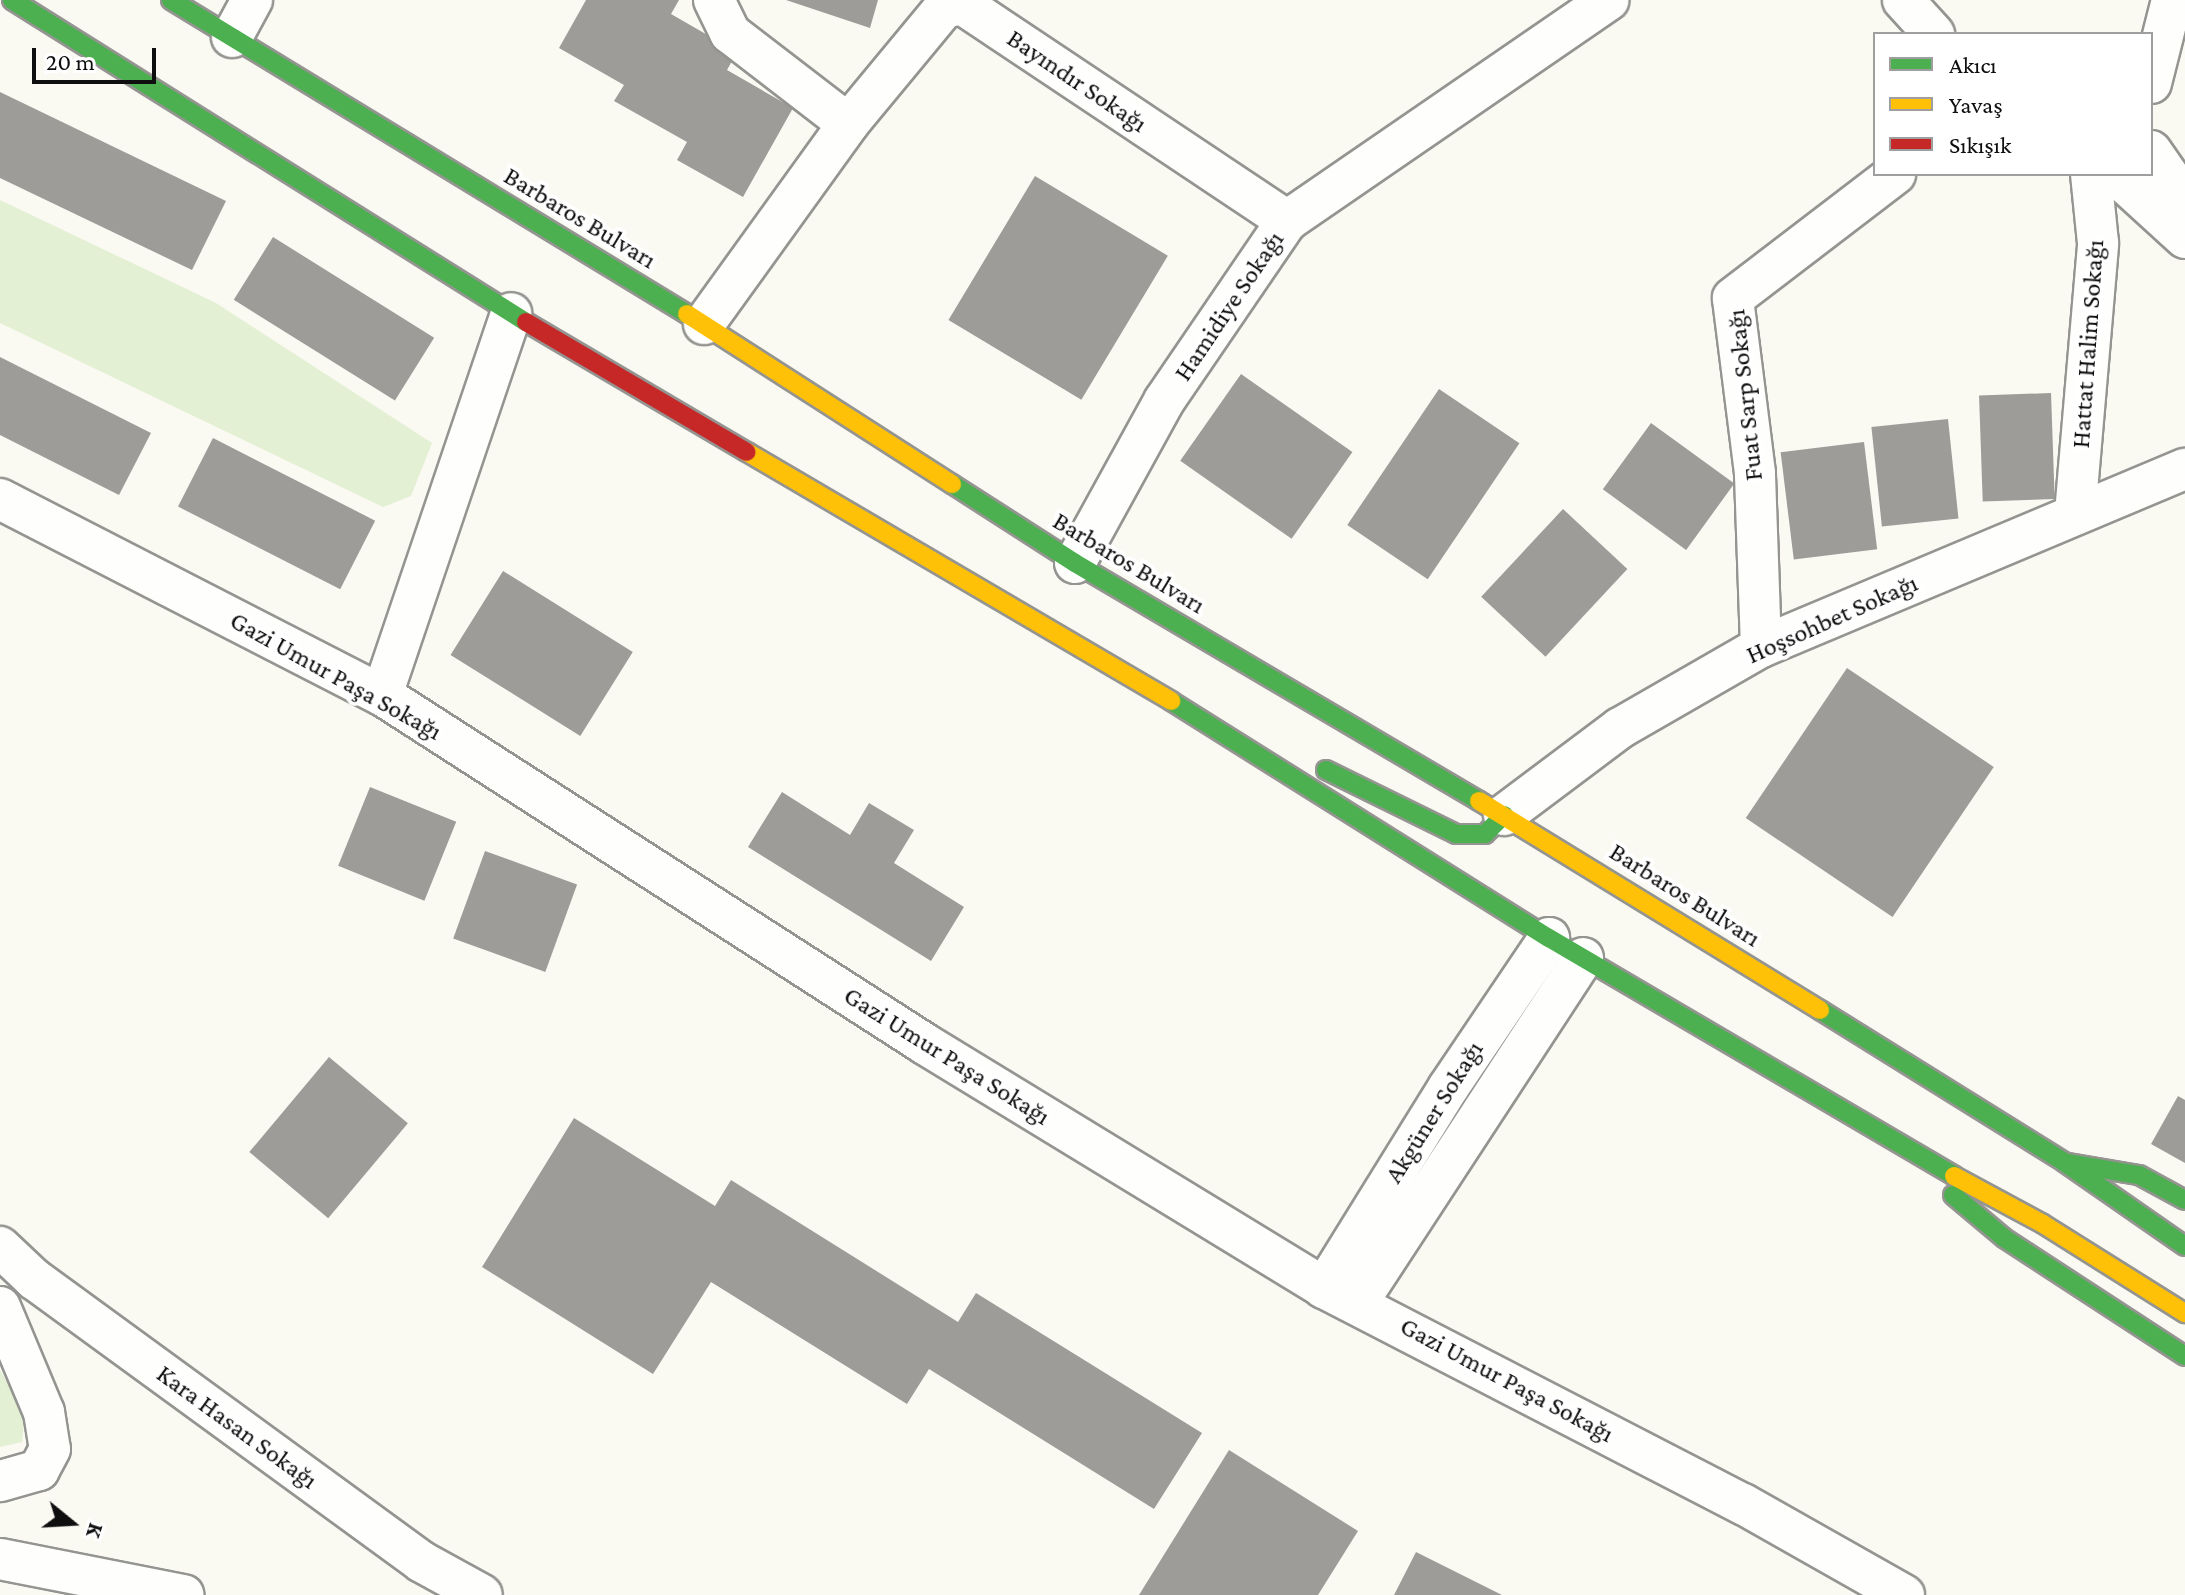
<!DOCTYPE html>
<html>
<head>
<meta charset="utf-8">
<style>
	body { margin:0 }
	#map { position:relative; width:2185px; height:1595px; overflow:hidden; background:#faf9f2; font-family:"Crimson Pro",serif }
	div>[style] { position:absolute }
	.green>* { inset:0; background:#e3f0d3 }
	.building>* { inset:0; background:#9e9c98; transform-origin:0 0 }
	.roads { filter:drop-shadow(2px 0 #949491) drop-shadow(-2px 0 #949491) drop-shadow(0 2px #949491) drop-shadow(0 -2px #949491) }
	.street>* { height:40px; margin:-20px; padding:0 20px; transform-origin:20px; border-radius:20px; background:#fefefd }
	.fast>* { height:18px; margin:-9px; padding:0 9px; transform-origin:9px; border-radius:9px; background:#4caf50 }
	.slow>* { height:18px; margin:-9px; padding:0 9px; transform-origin:9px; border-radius:9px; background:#ffc107 }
	.jam>* { height:18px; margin:-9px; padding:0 9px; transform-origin:9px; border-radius:9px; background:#c62828 }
	span { translate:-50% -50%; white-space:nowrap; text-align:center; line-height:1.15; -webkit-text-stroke:8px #fff; paint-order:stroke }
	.street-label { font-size:26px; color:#0e0e0e }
	.legend { position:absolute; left:1873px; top:32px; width:280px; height:144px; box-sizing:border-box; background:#fff; border:2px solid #9f9f9f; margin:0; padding:10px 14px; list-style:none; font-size:24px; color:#0e0e0e }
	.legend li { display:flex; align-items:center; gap:16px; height:40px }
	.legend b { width:40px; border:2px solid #9f9f9f }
	.north { position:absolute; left:32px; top:1483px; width:80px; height:80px; -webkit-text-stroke:6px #fff; paint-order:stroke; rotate:108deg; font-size:22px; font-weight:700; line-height:32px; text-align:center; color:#0e0e0e }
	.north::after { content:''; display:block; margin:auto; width:28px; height:36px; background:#0e0e0e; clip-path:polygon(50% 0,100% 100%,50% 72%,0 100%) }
	.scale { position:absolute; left:32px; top:48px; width:124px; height:36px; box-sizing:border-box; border:4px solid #0e0e0e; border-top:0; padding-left:10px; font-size:24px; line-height:28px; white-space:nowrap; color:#0e0e0e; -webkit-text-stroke:6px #fff; paint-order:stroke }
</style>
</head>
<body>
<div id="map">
	<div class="green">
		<div style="clip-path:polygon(0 200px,216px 303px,432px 443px,411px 496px,383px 507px,0 323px)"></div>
		<div style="clip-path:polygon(0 1370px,25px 1414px,22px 1442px,0 1447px)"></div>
	</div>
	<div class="building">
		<div style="clip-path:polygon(586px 0,679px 0,671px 14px,737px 52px,727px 70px,793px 108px,743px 197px,677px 160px,687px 142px,614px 101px,624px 85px,559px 48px)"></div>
		<div style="clip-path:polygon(786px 0,878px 0,870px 28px)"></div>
		<div style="clip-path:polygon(0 92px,226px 201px,192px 270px,0 178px)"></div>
		<div style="left:1035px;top:176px;width:155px;height:168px;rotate:31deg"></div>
		<div style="left:273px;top:237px;width:190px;height:74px;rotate:32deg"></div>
		<div style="clip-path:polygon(0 357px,151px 433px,119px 495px,0 435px)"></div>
		<div style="left:1241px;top:374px;width:136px;height:106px;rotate:35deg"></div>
		<div style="left:1439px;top:389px;width:97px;height:164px;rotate:34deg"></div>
		<div style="left:2051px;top:393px;width:106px;height:72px;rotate:88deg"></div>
		<div style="left:1948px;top:419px;width:100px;height:77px;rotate:84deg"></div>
		<div style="left:1651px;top:423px;width:103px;height:82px;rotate:36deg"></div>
		<div style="left:213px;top:438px;width:182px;height:77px;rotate:27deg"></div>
		<div style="left:1864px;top:442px;width:108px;height:84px;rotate:83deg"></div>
		<div style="left:1563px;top:509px;width:88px;height:120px;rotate:43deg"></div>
		<div style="left:503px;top:571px;width:153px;height:99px;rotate:32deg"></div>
		<div style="left:1847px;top:668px;width:177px;height:181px;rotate:34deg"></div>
		<div style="left:370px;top:787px;width:93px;height:85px;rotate:22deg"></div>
		<div style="clip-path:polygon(782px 792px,850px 835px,869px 803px,914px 830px,894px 863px,964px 907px,931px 961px,748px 847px)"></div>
		<div style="left:485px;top:851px;width:98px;height:93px;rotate:20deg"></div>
		<div style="left:329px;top:1057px;width:103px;height:124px;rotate:40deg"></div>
		<div style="clip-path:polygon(2178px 1096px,2185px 1100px,2185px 1163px,2151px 1144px)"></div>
		<div style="clip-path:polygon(574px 1118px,715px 1206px,731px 1180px,958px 1322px,976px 1293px,1202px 1433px,1154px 1509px,929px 1369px,907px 1404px,711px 1282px,653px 1374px,482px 1267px)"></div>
		<div style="clip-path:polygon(1229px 1450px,1358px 1531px,1318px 1595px,1139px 1595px)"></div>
		<div style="clip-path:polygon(1416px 1552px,1502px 1595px,1394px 1595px)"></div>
	</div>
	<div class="roads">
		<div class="street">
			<div style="left:714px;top:0;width:37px;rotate:64deg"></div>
			<div style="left:730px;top:33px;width:149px;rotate:37.6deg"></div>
			<div style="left:848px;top:124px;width:151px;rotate:-50.4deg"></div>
			<div style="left:944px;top:8px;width:18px;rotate:-13deg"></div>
			<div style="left:962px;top:4px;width:391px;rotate:33.7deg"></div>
			<div style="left:1903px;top:0;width:46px;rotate:47.6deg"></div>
			<div style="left:232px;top:37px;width:42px;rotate:-61.6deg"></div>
			<div style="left:2151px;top:83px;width:86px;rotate:-75.8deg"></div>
			<div style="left:2151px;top:151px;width:60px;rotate:55.2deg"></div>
			<div style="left:2115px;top:174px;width:95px;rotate:42.4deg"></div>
			<div style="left:704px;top:324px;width:246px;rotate:-54.2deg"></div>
			<div style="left:0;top:499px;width:429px;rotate:27.2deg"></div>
			<div style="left:382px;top:695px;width:645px;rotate:32.73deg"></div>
			<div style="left:925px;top:1044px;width:468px;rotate:31.4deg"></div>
			<div style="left:1324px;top:1288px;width:471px;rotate:27.3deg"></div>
			<div style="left:1743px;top:1504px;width:185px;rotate:29.5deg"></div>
			<div style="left:2075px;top:514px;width:272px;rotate:-85.1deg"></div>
			<div style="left:2098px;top:243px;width:69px;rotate:-95.8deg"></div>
			<div style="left:1075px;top:563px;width:185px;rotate:-61.2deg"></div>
			<div style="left:1164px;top:401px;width:218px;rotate:-55.7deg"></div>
			<div style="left:1287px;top:221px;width:390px;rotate:-34.5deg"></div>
			<div style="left:1761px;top:647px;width:174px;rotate:-92deg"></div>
			<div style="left:1755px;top:473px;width:176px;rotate:-97.2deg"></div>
			<div style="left:1733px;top:298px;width:204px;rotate:-37.4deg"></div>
			<div style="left:382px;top:695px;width:403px;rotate:-71.3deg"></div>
			<div style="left:1504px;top:815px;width:145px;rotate:-36.9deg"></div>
			<div style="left:1620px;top:728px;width:163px;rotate:-29.9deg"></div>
			<div style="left:1761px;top:647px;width:460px;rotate:-22.8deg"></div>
			<div style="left:0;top:1247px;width:47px;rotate:43.3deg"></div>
			<div style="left:34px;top:1279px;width:480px;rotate:36.1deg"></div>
			<div style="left:422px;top:1562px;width:68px;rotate:28.8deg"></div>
			<div style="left:1324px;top:1288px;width:235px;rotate:-58.2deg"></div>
			<div style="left:1448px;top:1088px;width:181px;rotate:-56deg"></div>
			<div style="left:1358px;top:1302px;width:411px;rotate:-56.8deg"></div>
			<div style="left:0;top:1307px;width:114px;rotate:67.3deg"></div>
			<div style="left:44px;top:1412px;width:37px;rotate:81deg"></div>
			<div style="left:50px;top:1449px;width:24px;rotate:118deg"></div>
			<div style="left:39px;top:1470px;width:41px;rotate:164.2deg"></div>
			<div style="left:0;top:1559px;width:187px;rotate:11.1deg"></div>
		</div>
		<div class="fast">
			<div style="left:12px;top:0;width:607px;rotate:32.07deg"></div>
			<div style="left:171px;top:0;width:604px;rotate:31.32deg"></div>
			<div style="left:952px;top:484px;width:146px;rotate:32.7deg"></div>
			<div style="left:1075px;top:563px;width:469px;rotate:30.5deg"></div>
			<div style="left:1171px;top:701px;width:446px;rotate:32.1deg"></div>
			<div style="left:1549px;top:938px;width:470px;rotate:30.4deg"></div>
			<div style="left:1326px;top:770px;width:145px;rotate:26.2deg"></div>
			<div style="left:1456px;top:834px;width:29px"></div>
			<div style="left:1485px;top:834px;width:27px;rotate:-45deg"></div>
			<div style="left:1820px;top:1010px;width:287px;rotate:31.9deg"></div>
			<div style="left:2064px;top:1162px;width:147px;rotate:34.8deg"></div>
			<div style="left:2067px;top:1163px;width:73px;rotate:9.5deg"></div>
			<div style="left:2139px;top:1175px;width:52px;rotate:28.5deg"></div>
			<div style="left:1953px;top:1195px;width:67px;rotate:40.1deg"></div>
			<div style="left:2004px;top:1238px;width:216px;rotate:33.1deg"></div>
		</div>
		<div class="slow">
			<div style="left:687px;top:314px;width:315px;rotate:32.7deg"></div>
			<div style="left:747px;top:452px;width:492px;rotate:30.4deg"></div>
			<div style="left:1479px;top:801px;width:400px;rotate:31.5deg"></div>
			<div style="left:1954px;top:1176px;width:101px;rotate:28.3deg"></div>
			<div style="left:2043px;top:1224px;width:168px;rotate:32.1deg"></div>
		</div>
		<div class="jam">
			<div style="left:526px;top:322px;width:256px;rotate:30.5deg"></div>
		</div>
	</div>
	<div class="street-label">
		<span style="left:1077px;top:81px;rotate:34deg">Bayındır Sokağı</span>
		<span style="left:580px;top:218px;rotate:31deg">Barbaros Bulvarı</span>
		<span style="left:1229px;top:306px;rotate:-56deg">Hamidiye Sokağı</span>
		<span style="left:2088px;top:344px;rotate:-86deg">Hattat Halim Sokağı</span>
		<span style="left:1745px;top:395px;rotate:-96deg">Fuat Sarp Sokağı</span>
		<span style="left:1129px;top:563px;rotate:31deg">Barbaros Bulvarı</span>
		<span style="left:1832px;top:619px;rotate:-24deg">Hoşsohbet Sokağı</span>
		<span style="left:336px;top:676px;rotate:29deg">Gazi Umur Paşa Sokağı</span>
		<span style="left:1685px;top:895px;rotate:32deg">Barbaros Bulvarı</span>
		<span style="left:947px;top:1056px;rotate:32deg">Gazi Umur Paşa Sokağı</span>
		<span style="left:1434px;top:1112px;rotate:-58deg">Akgüner Sokağı</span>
		<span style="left:1507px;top:1380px;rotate:28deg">Gazi Umur Paşa Sokağı</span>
		<span style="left:237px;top:1427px;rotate:36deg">Kara Hasan Sokağı</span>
	</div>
	<ul class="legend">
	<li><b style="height:10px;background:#4caf50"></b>Akıcı</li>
	<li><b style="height:10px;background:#ffc107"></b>Yavaş</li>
	<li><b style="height:10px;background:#c62828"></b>Sıkışık</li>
	</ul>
	<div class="north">K</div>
	<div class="scale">20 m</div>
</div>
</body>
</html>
